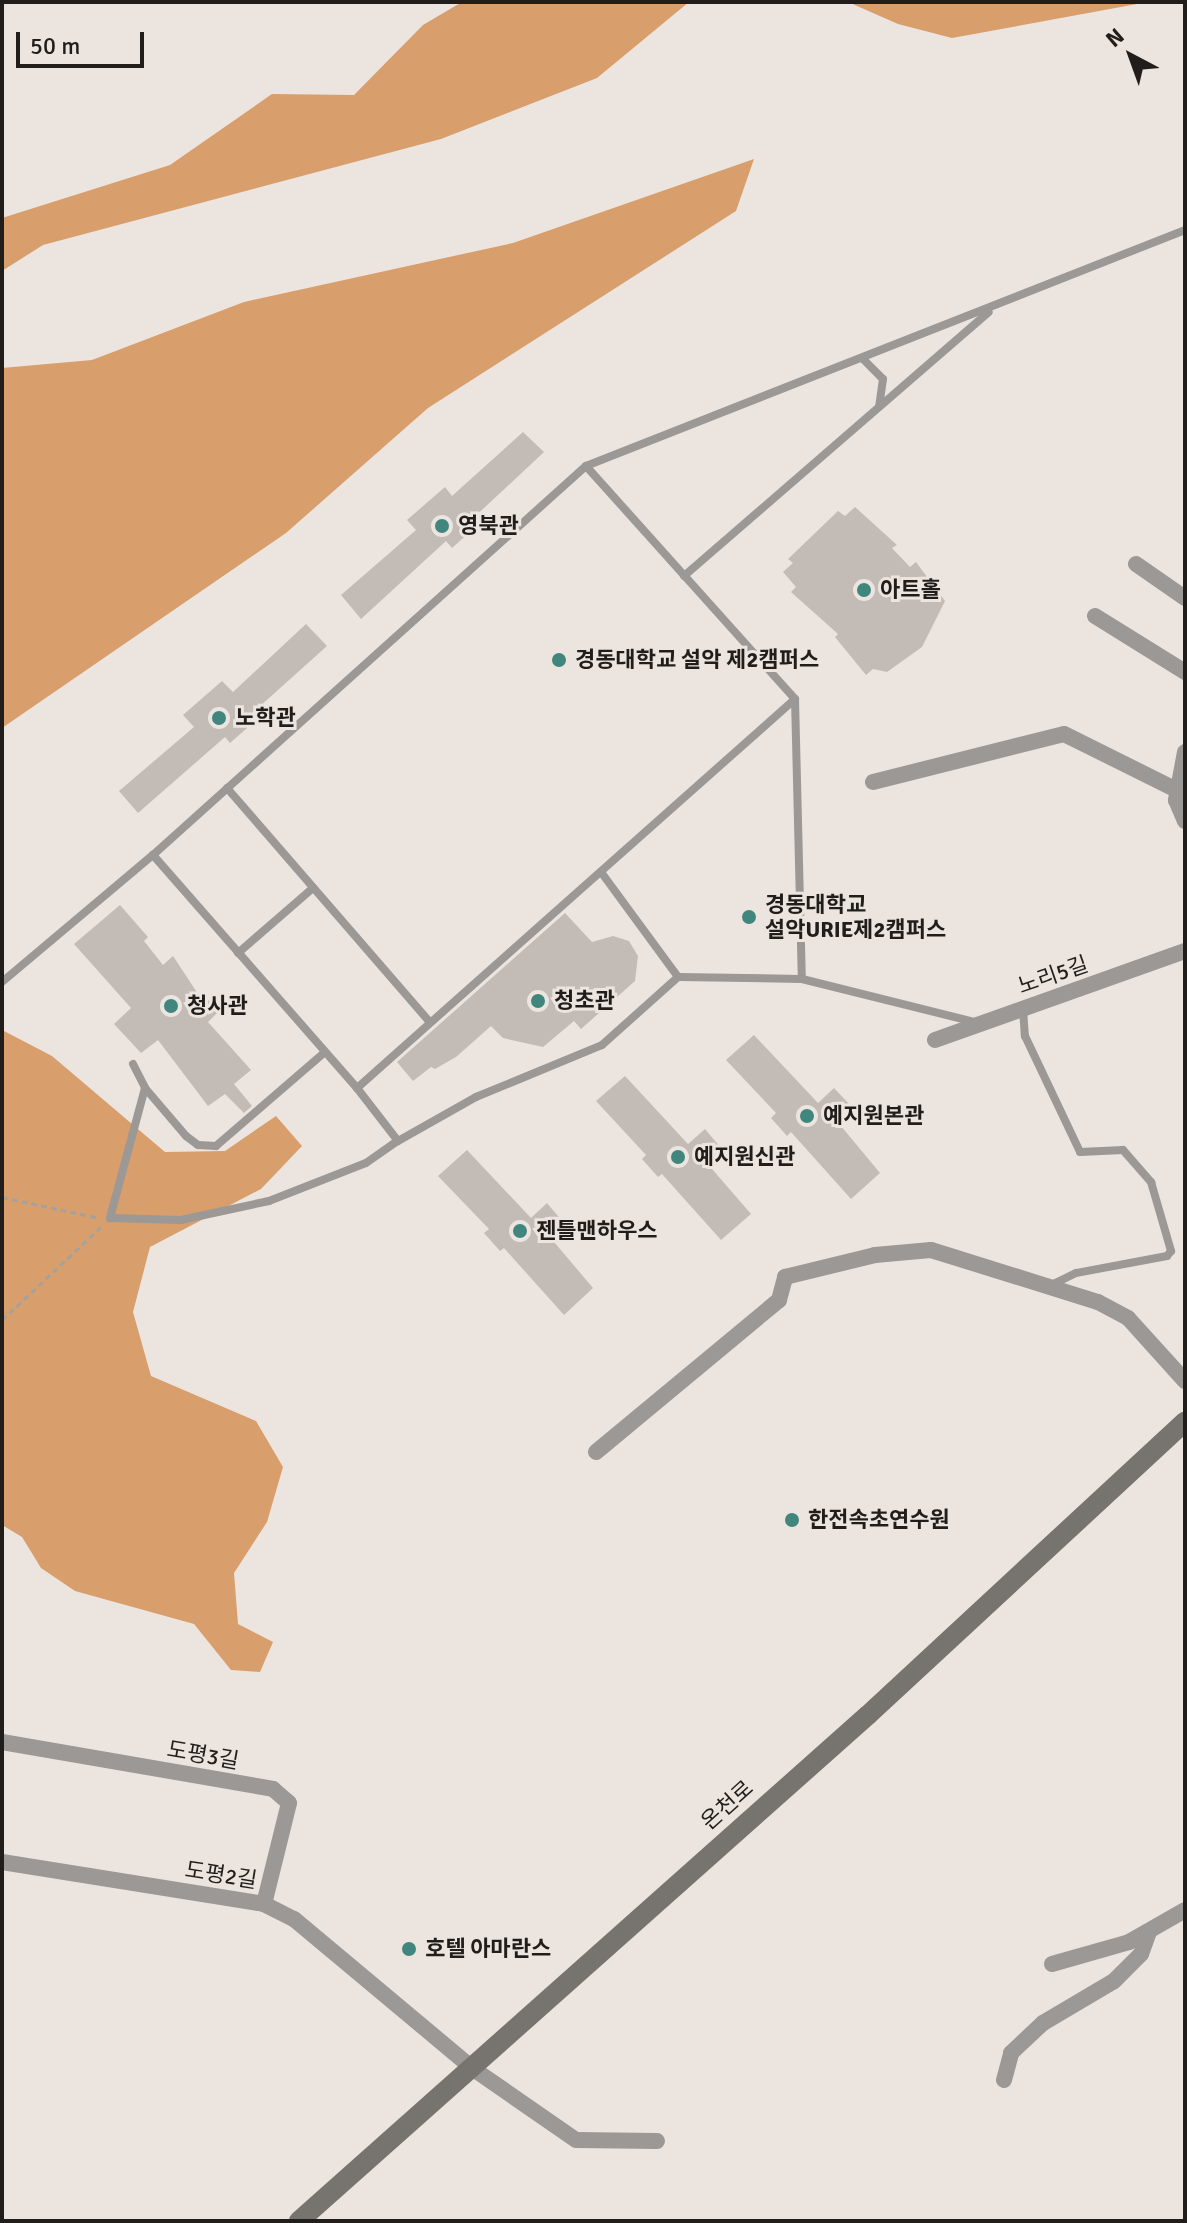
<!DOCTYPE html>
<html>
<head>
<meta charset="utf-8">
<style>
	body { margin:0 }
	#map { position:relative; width:1187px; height:2223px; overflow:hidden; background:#ece5df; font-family:Signika,"Noto Sans KR",sans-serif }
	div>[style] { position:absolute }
	.forest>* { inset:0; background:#d89e6c }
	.building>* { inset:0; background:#c2bbb6 }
	.path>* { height:3px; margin-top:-1.5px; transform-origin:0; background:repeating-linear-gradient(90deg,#a7a19c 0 6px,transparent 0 10px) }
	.lane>* { height:8px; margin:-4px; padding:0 4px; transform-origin:4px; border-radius:4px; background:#9b9896 }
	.street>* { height:16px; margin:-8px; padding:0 8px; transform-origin:8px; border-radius:8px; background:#9b9896 }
	.secondary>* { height:20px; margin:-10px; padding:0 10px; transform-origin:10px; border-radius:10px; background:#77736f }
	.dots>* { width:22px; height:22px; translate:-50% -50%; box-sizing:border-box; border:4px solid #ece5df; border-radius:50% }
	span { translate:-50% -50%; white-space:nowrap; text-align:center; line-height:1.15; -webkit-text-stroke:6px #ece5df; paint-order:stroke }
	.poi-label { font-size:22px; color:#201d1b; font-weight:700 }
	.left { translate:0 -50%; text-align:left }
	.street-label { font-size:22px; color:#201d1b }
	.frame { position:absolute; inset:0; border:4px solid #201d1b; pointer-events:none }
	.north { position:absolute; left:1091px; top:16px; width:80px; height:80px; -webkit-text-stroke:6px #ece5df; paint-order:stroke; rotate:319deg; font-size:22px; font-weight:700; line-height:32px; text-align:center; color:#201d1b }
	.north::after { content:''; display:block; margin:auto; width:28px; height:36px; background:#201d1b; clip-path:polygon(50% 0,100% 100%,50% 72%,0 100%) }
	.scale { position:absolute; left:16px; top:32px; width:128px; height:36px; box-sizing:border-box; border:4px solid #201d1b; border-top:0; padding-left:10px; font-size:24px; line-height:28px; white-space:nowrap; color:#201d1b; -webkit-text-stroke:6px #ece5df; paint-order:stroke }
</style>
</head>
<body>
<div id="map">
	<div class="forest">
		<div style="clip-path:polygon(462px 2px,689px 2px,597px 78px,441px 139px,43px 245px,2px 271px,2px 218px,170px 165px,272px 94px,354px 95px,423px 25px)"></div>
		<div style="clip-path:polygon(848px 2px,1148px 2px,952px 38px,898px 24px)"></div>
		<div style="clip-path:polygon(754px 159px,736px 211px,428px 408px,286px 533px,2px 728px,2px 368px,92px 360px,244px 302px,513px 243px)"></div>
		<div style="clip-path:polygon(2px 1030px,52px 1056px,165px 1152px,225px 1151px,276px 1116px,302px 1146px,261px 1189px,150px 1247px,133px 1312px,151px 1376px,256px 1421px,283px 1467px,267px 1522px,234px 1573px,238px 1624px,273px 1642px,260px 1672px,231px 1670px,194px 1624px,75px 1591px,41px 1568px,22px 1537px,2px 1525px)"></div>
	</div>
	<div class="building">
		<div style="clip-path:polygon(523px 432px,544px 452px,468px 523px,473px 529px,452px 548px,446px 541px,361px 619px,341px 595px,416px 530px,407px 520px,445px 487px,452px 496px)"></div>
		<div style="clip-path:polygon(855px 507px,897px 545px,892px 548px,910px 567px,916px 562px,945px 601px,922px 647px,887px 672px,873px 669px,866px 675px,835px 637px,838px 634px,791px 592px,796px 587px,783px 572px,793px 563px,788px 559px,838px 511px,845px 516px)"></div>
		<div style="clip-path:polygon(306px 624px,327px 646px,250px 715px,255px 721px,230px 743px,225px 737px,138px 813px,119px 791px,194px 727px,183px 715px,222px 681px,233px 692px)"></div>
		<div style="clip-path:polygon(120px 905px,148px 937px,144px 941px,163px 965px,173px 956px,204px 1003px,208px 1000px,219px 1011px,208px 1022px,251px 1070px,234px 1084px,252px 1106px,244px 1113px,225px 1094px,208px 1106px,158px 1040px,141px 1053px,114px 1024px,131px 1008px,74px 944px)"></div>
		<div style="clip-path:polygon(565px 913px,592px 942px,613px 936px,629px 941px,638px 956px,635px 981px,581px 1029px,574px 1021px,543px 1047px,503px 1038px,491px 1026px,456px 1057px,435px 1069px,431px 1067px,413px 1081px,397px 1062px)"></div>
		<div style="clip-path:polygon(754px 1035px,818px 1103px,834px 1088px,851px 1106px,836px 1120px,880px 1173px,851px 1199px,791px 1132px,787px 1136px,771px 1118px,776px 1113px,726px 1060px)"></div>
		<div style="clip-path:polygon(625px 1076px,688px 1144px,705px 1129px,721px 1148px,706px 1162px,751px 1214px,721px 1240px,662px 1174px,658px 1177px,642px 1159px,646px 1155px,596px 1101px)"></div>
		<div style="clip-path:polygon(467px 1150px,531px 1218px,547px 1203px,563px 1222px,549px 1236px,593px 1288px,564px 1315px,504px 1248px,500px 1251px,484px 1233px,489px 1229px,438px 1176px)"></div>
	</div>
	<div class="path">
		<div style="left:2px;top:1197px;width:100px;rotate:12.1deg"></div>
		<div style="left:2px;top:1320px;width:137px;rotate:-43.2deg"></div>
	</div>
	<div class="lane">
		<div style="left:863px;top:359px;width:28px;rotate:45deg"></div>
		<div style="left:883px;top:379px;width:27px;rotate:98deg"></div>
		<div style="left:586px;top:466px;width:644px;rotate:-21.5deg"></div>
		<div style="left:684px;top:576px;width:403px;rotate:-40.9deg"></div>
		<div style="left:795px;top:699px;width:280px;rotate:88.6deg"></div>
		<div style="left:227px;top:788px;width:310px;rotate:49.1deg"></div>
		<div style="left:601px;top:872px;width:130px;rotate:53.7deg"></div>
		<div style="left:678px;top:977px;width:124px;rotate:0.9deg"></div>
		<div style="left:802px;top:979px;width:181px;rotate:14deg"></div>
		<div style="left:238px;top:953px;width:98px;rotate:-40.9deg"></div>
		<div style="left:2px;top:982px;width:197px;rotate:-40.1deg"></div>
		<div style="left:153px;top:855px;width:582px;rotate:-41.94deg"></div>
		<div style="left:586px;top:466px;width:313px;rotate:48.1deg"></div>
		<div style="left:795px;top:699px;width:586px;rotate:138.39deg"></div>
		<div style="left:357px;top:1088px;width:310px;rotate:-131.2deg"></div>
		<div style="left:1023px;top:1009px;width:27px;rotate:86deg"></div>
		<div style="left:1025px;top:1036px;width:128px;rotate:64.6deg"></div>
		<div style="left:1080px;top:1152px;width:43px;rotate:-2.7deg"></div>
		<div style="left:1123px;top:1150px;width:43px;rotate:48.8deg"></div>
		<div style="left:1151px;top:1182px;width:72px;rotate:73.8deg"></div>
		<div style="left:1171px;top:1251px;width:6px;rotate:129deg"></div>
		<div style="left:1167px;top:1256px;width:93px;rotate:169.4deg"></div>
		<div style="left:1076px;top:1273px;width:30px;rotate:154deg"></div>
		<div style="left:133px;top:1064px;width:27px;rotate:63deg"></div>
		<div style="left:145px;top:1088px;width:63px;rotate:49.5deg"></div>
		<div style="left:186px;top:1136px;width:15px;rotate:37deg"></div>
		<div style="left:198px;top:1145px;width:18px;rotate:3deg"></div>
		<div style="left:216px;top:1146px;width:144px;rotate:-40.8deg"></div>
		<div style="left:145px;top:1088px;width:135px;rotate:105.1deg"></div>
		<div style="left:110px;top:1218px;width:71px;rotate:1.6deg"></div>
		<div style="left:181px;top:1220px;width:90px;rotate:-12.2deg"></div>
		<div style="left:269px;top:1201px;width:104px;rotate:-21.4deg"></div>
		<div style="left:366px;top:1163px;width:39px;rotate:-35deg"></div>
		<div style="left:357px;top:1088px;width:67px;rotate:52.3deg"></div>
		<div style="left:398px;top:1141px;width:90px;rotate:-29.4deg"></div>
		<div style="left:476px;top:1097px;width:136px;rotate:-22.4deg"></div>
		<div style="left:602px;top:1045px;width:102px;rotate:-41.8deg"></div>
	</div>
	<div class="street">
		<div style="left:1136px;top:564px;width:60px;rotate:34.8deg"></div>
		<div style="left:1095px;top:616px;width:106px;rotate:31.9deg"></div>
		<div style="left:1185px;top:752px;width:49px;rotate:100.6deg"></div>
		<div style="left:1176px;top:800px;width:23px;rotate:67deg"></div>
		<div style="left:873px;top:782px;width:197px;rotate:-14.1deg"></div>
		<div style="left:1064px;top:734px;width:135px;rotate:26.4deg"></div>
		<div style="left:935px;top:1040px;width:265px;rotate:-19.6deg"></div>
		<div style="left:596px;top:1452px;width:238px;rotate:-39.7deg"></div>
		<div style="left:779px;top:1300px;width:24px;rotate:-75deg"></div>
		<div style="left:785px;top:1277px;width:93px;rotate:-13.7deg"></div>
		<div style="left:875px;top:1255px;width:56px;rotate:-5.1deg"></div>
		<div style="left:931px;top:1250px;width:175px;rotate:17.3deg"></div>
		<div style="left:1098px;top:1302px;width:34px;rotate:28deg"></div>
		<div style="left:1128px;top:1318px;width:85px;rotate:47.9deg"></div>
		<div style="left:2px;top:1742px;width:275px;rotate:9.8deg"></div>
		<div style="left:273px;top:1789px;width:21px;rotate:41deg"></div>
		<div style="left:289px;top:1803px;width:104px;rotate:103.9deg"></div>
		<div style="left:2px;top:1862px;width:265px;rotate:9.1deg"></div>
		<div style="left:264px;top:1904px;width:34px;rotate:27deg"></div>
		<div style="left:294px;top:1919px;width:232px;rotate:39.9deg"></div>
		<div style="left:472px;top:2068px;width:126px;rotate:34.7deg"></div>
		<div style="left:576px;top:2140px;width:81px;rotate:0.7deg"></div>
		<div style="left:1052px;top:1964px;width:80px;rotate:-15.9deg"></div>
		<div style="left:1129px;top:1942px;width:64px;rotate:-29.7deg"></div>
		<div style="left:1004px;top:2080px;width:28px;rotate:-75deg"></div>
		<div style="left:1011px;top:2053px;width:44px;rotate:-43.2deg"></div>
		<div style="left:1043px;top:2023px;width:82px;rotate:-30.6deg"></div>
		<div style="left:1114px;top:1981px;width:38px;rotate:-45deg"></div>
		<div style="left:1141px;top:1954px;width:23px;rotate:-70deg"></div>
	</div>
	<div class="secondary">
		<div style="left:299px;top:2221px;width:761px;rotate:-41.65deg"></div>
		<div style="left:868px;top:1715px;width:432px;rotate:-42.8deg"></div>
	</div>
	<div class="dots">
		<div style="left:442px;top:526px;background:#40867d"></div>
		<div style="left:864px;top:590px;background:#40867d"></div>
		<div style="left:559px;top:660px;background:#40867d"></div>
		<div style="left:219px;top:718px;background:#40867d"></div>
		<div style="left:749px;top:917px;background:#40867d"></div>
		<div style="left:538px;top:1001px;background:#40867d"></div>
		<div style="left:171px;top:1006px;background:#40867d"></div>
		<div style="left:807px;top:1116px;background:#40867d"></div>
		<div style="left:678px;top:1157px;background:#40867d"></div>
		<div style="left:520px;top:1231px;background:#40867d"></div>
		<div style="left:792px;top:1520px;background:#40867d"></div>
		<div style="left:409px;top:1949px;background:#40867d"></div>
	</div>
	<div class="poi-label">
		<span class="left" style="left:458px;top:526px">영북관</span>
		<span class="left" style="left:880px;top:590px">아트홀</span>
		<span class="left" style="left:575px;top:660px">경동대학교 설악 제2캠퍼스</span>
		<span class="left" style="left:235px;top:718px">노학관</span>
		<span class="left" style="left:765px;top:917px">경동대학교<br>설악URIE제2캠퍼스</span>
		<span class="left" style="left:554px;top:1001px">청초관</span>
		<span class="left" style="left:187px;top:1006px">청사관</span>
		<span class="left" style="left:823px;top:1116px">예지원본관</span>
		<span class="left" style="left:694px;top:1157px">예지원신관</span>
		<span class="left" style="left:536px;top:1231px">젠틀맨하우스</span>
		<span class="left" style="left:808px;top:1520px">한전속초연수원</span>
		<span class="left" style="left:425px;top:1949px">호텔 아마란스</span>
	</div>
	<div class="street-label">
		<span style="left:1053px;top:975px;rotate:-19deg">노리5길</span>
		<span style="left:203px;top:1755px;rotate:10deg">도평3길</span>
		<span style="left:727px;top:1805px;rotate:-42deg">온천로</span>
		<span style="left:221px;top:1875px;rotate:9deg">도평2길</span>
	</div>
	<div class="frame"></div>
	<div class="north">N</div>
	<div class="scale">50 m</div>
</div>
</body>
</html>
